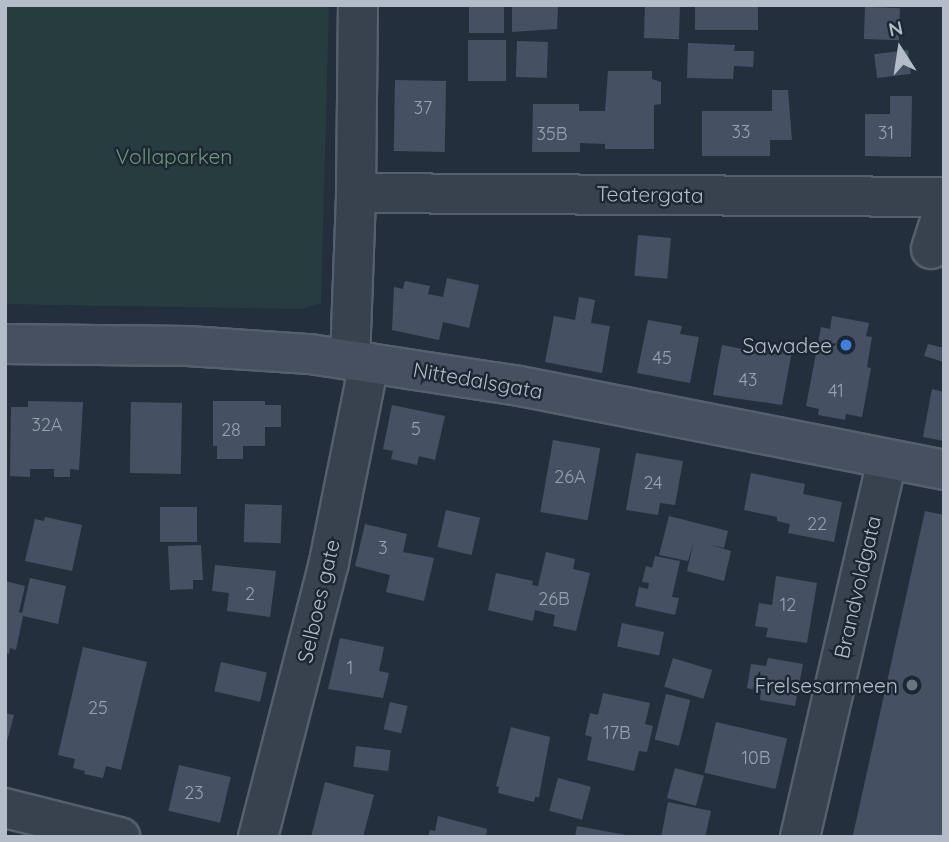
<!DOCTYPE html>
<html>
<head>
<meta charset="utf-8">
<style>
	body { margin:0 }
	#map { position:relative; width:949px; height:842px; overflow:hidden; background:#242f3e; font-family:Quicksand,sans-serif }
	div>[style] { position:absolute }
	.green>* { inset:0; background:#263c3f }
	.building>* { inset:0; background:#455162; transform-origin:0 0 }
	.roads { filter:drop-shadow(2px 0 #565f6c) drop-shadow(-2px 0 #565f6c) drop-shadow(0 2px #565f6c) drop-shadow(0 -2px #565f6c) }
	.street>* { height:38px; margin:-19px; padding:0 19px; transform-origin:19px; border-radius:19px; background:#38414e }
	.secondary>* { height:38px; margin:-19px; padding:0 19px; transform-origin:19px; border-radius:19px; background:#465061 }
	.dots>* { width:19px; height:19px; translate:-50% -50%; box-sizing:border-box; border:4px solid #1d2633; border-radius:50% }
	span { translate:-50% -50%; white-space:nowrap; text-align:center; line-height:1.15; -webkit-text-stroke:5px #1d2633; paint-order:stroke }
	.number-label { font-size:18px; color:#98a1af }
	.number-label span { -webkit-text-stroke-width:0 }
	.park-label { font-size:21px; color:#6b9a76 }
	.street-label { font-size:21px; color:#b4bcc9 }
	.poi-label { font-size:21px; color:#b4bcc9 }
	.right { translate:-100% -50%; text-align:right }
	.frame { position:absolute; inset:0; border:7px solid #b4bcc9; pointer-events:none }
	.north { position:absolute; left:865px; top:14px; width:70px; height:70px; -webkit-text-stroke:5px #1d2633; paint-order:stroke; rotate:348deg; font-size:19px; font-weight:700; line-height:28px; text-align:center; color:#b4bcc9 }
	.north::after { content:''; display:block; margin:auto; width:24px; height:32px; background:#b4bcc9; clip-path:polygon(50% 0,100% 100%,50% 72%,0 100%) }
</style>
</head>
<body>
<div id="map">
	<div class="green">
		<div style="clip-path:polygon(5px 5px,329px 5px,321px 303px,302px 309px,5px 304px)"></div>
	</div>
	<div class="building">
		<div style="left:469px;top:5px;width:35px;height:28px"></div>
		<div style="clip-path:polygon(512px 5px,558px 7px,557px 29px,512px 32px)"></div>
		<div style="left:645px;top:5px;width:35px;height:33px;rotate:2deg"></div>
		<div style="left:695px;top:5px;width:63px;height:25px"></div>
		<div style="left:865px;top:7px;width:35px;height:32px;rotate:2deg"></div>
		<div style="left:468px;top:40px;width:38px;height:41px"></div>
		<div style="left:517px;top:41px;width:31px;height:36px;rotate:2deg"></div>
		<div style="clip-path:polygon(688px 43px,735px 45px,734px 51px,754px 51px,753px 67px,734px 66px,733px 79px,687px 78px)"></div>
		<div style="left:908px;top:50px;width:24px;height:34px;rotate:83deg"></div>
		<div style="clip-path:polygon(608px 71px,652px 71px,652px 79px,661px 82px,661px 104px,654px 105px,654px 149px,605px 149px,605px 144px,580px 143px,580px 152px,532px 152px,533px 104px,579px 104px,579px 111px,605px 111px)"></div>
		<div style="left:395px;top:80px;width:51px;height:71px;rotate:1deg"></div>
		<div style="clip-path:polygon(772px 90px,788px 90px,792px 140px,770px 140px,770px 156px,702px 156px,702px 111px,772px 111px)"></div>
		<div style="clip-path:polygon(890px 96px,912px 96px,911px 157px,865px 156px,865px 114px,890px 114px)"></div>
		<div style="left:638px;top:235px;width:33px;height:41px;rotate:5deg"></div>
		<div style="clip-path:polygon(447px 278px,479px 285px,469px 328px,443px 322px,439px 340px,392px 330px,394px 287px,403px 289px,405px 281px,430px 286px,428px 294px,443px 297px)"></div>
		<div style="clip-path:polygon(579px 297px,595px 300px,591px 323px,610px 326px,602px 373px,545px 362px,554px 316px,575px 320px)"></div>
		<div style="clip-path:polygon(832px 316px,869px 323px,866px 336px,872px 337px,867px 367px,871px 368px,862px 417px,846px 414px,845px 420px,818px 415px,819px 409px,806px 406px,821px 327px,830px 329px)"></div>
		<div style="clip-path:polygon(648px 320px,682px 326px,680px 334px,699px 337px,690px 383px,637px 373px)"></div>
		<div style="clip-path:polygon(928px 344px,944px 348px,944px 362px,924px 356px)"></div>
		<div style="clip-path:polygon(722px 345px,763px 353px,764px 345px,792px 351px,782px 405px,713px 395px)"></div>
		<div style="clip-path:polygon(932px 389px,944px 392px,944px 441px,923px 437px)"></div>
		<div style="clip-path:polygon(28px 401px,83px 402px,79px 470px,70px 469px,70px 477px,54px 477px,54px 469px,30px 469px,30px 477px,10px 476px,11px 407px,28px 407px)"></div>
		<div style="clip-path:polygon(213px 401px,265px 401px,265px 405px,281px 405px,281px 427px,265px 427px,265px 446px,243px 446px,243px 459px,217px 459px,217px 446px,213px 446px)"></div>
		<div style="left:131px;top:402px;width:51px;height:71px;rotate:1deg"></div>
		<div style="clip-path:polygon(392px 405px,445px 416px,435px 460px,419px 456px,417px 465px,391px 459px,393px 451px,383px 449px)"></div>
		<div style="left:553px;top:440px;width:48px;height:73px;rotate:10deg"></div>
		<div style="clip-path:polygon(636px 453px,683px 461px,675px 505px,660px 503px,658px 515px,626px 510px)"></div>
		<div style="clip-path:polygon(751px 473px,805px 484px,803px 494px,842px 502px,834px 542px,788px 533px,790px 524px,777px 521px,777px 517px,744px 510px)"></div>
		<div style="left:245px;top:504px;width:37px;height:38px;rotate:2deg"></div>
		<div style="left:160px;top:507px;width:37px;height:35px"></div>
		<div style="left:446px;top:510px;width:35px;height:38px;rotate:13deg"></div>
		<div style="clip-path:polygon(925px 511px,944px 515px,944px 837px,859px 837px,853px 835px)"></div>
		<div style="clip-path:polygon(669px 516px,728px 531px,724px 548px,711px 545px,731px 551px,724px 581px,687px 571px,694px 541px,688px 561px,659px 555px)"></div>
		<div style="clip-path:polygon(45px 517px,82px 525px,72px 571px,25px 561px,35px 519px,44px 521px)"></div>
		<div style="clip-path:polygon(365px 524px,407px 534px,403px 552px,434px 558px,424px 601px,386px 592px,390px 575px,355px 566px)"></div>
		<div style="clip-path:polygon(201px 545px,203px 580px,193px 580px,193px 589px,170px 590px,168px 546px)"></div>
		<div style="clip-path:polygon(546px 552px,575px 559px,573px 569px,590px 573px,576px 631px,553px 626px,555px 615px,535px 610px,533px 621px,488px 610px,496px 573px,533px 581px,532px 585px,538px 586px)"></div>
		<div style="clip-path:polygon(655px 556px,680px 561px,672px 597px,679px 598px,675px 615px,635px 606px,639px 587px,648px 589px,649px 583px,642px 582px,646px 566px,652px 568px)"></div>
		<div style="clip-path:polygon(215px 565px,276px 571px,270px 617px,227px 611px,229px 593px,212px 591px)"></div>
		<div style="clip-path:polygon(776px 576px,817px 583px,807px 643px,766px 637px,768px 628px,755px 626px,759px 603px,772px 605px)"></div>
		<div style="clip-path:polygon(30px 578px,66px 586px,58px 624px,23px 616px,16px 650px,10px 648px,9px 654px,5px 653px,5px 581px,25px 586px,19px 612px,22px 613px)"></div>
		<div style="left:622px;top:623px;width:43px;height:24px;rotate:12deg"></div>
		<div style="clip-path:polygon(340px 638px,384px 647px,379px 671px,389px 673px,383px 698px,328px 689px)"></div>
		<div style="clip-path:polygon(83px 647px,147px 662px,121px 770px,106px 766px,103px 778px,84px 774px,85px 771px,73px 768px,75px 759px,58px 755px)"></div>
		<div style="left:673px;top:658px;width:41px;height:30px;rotate:17deg"></div>
		<div style="clip-path:polygon(768px 658px,803px 664px,795px 706px,760px 700px,761px 691px,747px 688px,751px 664px,766px 666px)"></div>
		<div style="left:221px;top:662px;width:47px;height:30px;rotate:13deg"></div>
		<div style="clip-path:polygon(603px 693px,650px 703px,645px 724px,653px 726px,647px 752px,639px 751px,634px 771px,587px 760px,592px 737px,585px 735px,590px 713px,598px 715px)"></div>
		<div style="left:666px;top:694px;width:25px;height:47px;rotate:14deg"></div>
		<div style="left:390px;top:702px;width:18px;height:28px;rotate:13deg"></div>
		<div style="clip-path:polygon(5px 713px,14px 715px,6px 745px,5px 745px)"></div>
		<div style="left:716px;top:722px;width:73px;height:52px;rotate:13deg"></div>
		<div style="clip-path:polygon(511px 727px,550px 737px,539px 797px,535px 797px,534px 802px,498px 793px,499px 787px,496px 786px)"></div>
		<div style="left:356px;top:746px;width:35px;height:21px;rotate:7deg"></div>
		<div style="left:179px;top:765px;width:53px;height:47px;rotate:13deg"></div>
		<div style="left:675px;top:768px;width:30px;height:31px;rotate:15deg"></div>
		<div style="left:558px;top:778px;width:34px;height:34px;rotate:15deg"></div>
		<div style="clip-path:polygon(325px 782px,374px 795px,363px 837px,311px 837px)"></div>
		<div style="clip-path:polygon(668px 802px,711px 811px,705px 837px,661px 837px)"></div>
		<div style="clip-path:polygon(438px 816px,487px 829px,486px 837px,428px 837px,430px 830px,435px 831px)"></div>
		<div style="clip-path:polygon(577px 826px,626px 835px,626px 837px,575px 837px)"></div>
	</div>
	<div class="roads">
		<div class="street">
			<div style="left:356px;top:193px;width:588px;rotate:0.39deg"></div>
			<div style="left:931px;top:249px;width:43px;rotate:-72.4deg"></div>
			<div style="left:350px;top:360px;width:167px;rotate:-87.9deg"></div>
			<div style="left:356px;top:193px;width:188px;rotate:-89.4deg"></div>
			<div style="left:5px;top:808px;width:119px;rotate:14.2deg"></div>
			<div style="left:258px;top:837px;width:284px;rotate:-75.5deg"></div>
			<div style="left:329px;top:562px;width:203px;rotate:-78.6deg"></div>
			<div style="left:800px;top:837px;width:387px;rotate:-77deg"></div>
		</div>
		<div class="secondary">
			<div style="left:5px;top:344px;width:183px;rotate:0.6deg"></div>
			<div style="left:188px;top:346px;width:122px;rotate:3.8deg"></div>
			<div style="left:310px;top:354px;width:212px;rotate:8.7deg"></div>
			<div style="left:520px;top:386px;width:432px;rotate:11.2deg"></div>
		</div>
	</div>
	<div class="dots">
		<div style="left:846px;top:345px;background:#3f7fe0"></div>
		<div style="left:912px;top:685px;background:#6b7280"></div>
	</div>
	<div class="number-label">
		<span style="left:423px;top:108px">37</span>
		<span style="left:741px;top:132px">33</span>
		<span style="left:886px;top:133px">31</span>
		<span style="left:552px;top:134px">35B</span>
		<span style="left:662px;top:358px">45</span>
		<span style="left:748px;top:380px">43</span>
		<span style="left:836px;top:391px">41</span>
		<span style="left:47px;top:425px">32A</span>
		<span style="left:416px;top:429px">5</span>
		<span style="left:231px;top:430px">28</span>
		<span style="left:570px;top:477px">26A</span>
		<span style="left:653px;top:483px">24</span>
		<span style="left:817px;top:524px">22</span>
		<span style="left:383px;top:548px">3</span>
		<span style="left:250px;top:594px">2</span>
		<span style="left:554px;top:599px">26B</span>
		<span style="left:788px;top:605px">12</span>
		<span style="left:350px;top:668px">1</span>
		<span style="left:98px;top:708px">25</span>
		<span style="left:617px;top:733px">17B</span>
		<span style="left:756px;top:758px">10B</span>
		<span style="left:194px;top:793px">23</span>
	</div>
	<div class="park-label">
		<span style="left:174px;top:156px">Vollaparken</span>
	</div>
	<div class="street-label">
		<span style="left:650px;top:194px;rotate:1deg">Teatergata</span>
		<span style="left:478px;top:380px;rotate:10deg">Nittedalsgata</span>
		<span style="left:857px;top:587px;rotate:-77deg">Brandvoldgata</span>
		<span style="left:318px;top:601px;rotate:-77deg">Selboes gate</span>
	</div>
	<div class="poi-label">
		<span class="right" style="left:832px;top:345px">Sawadee</span>
		<span class="right" style="left:898px;top:685px">Frelsesarmeen</span>
	</div>
	<div class="frame"></div>
	<div class="north">N</div>
</div>
</body>
</html>
